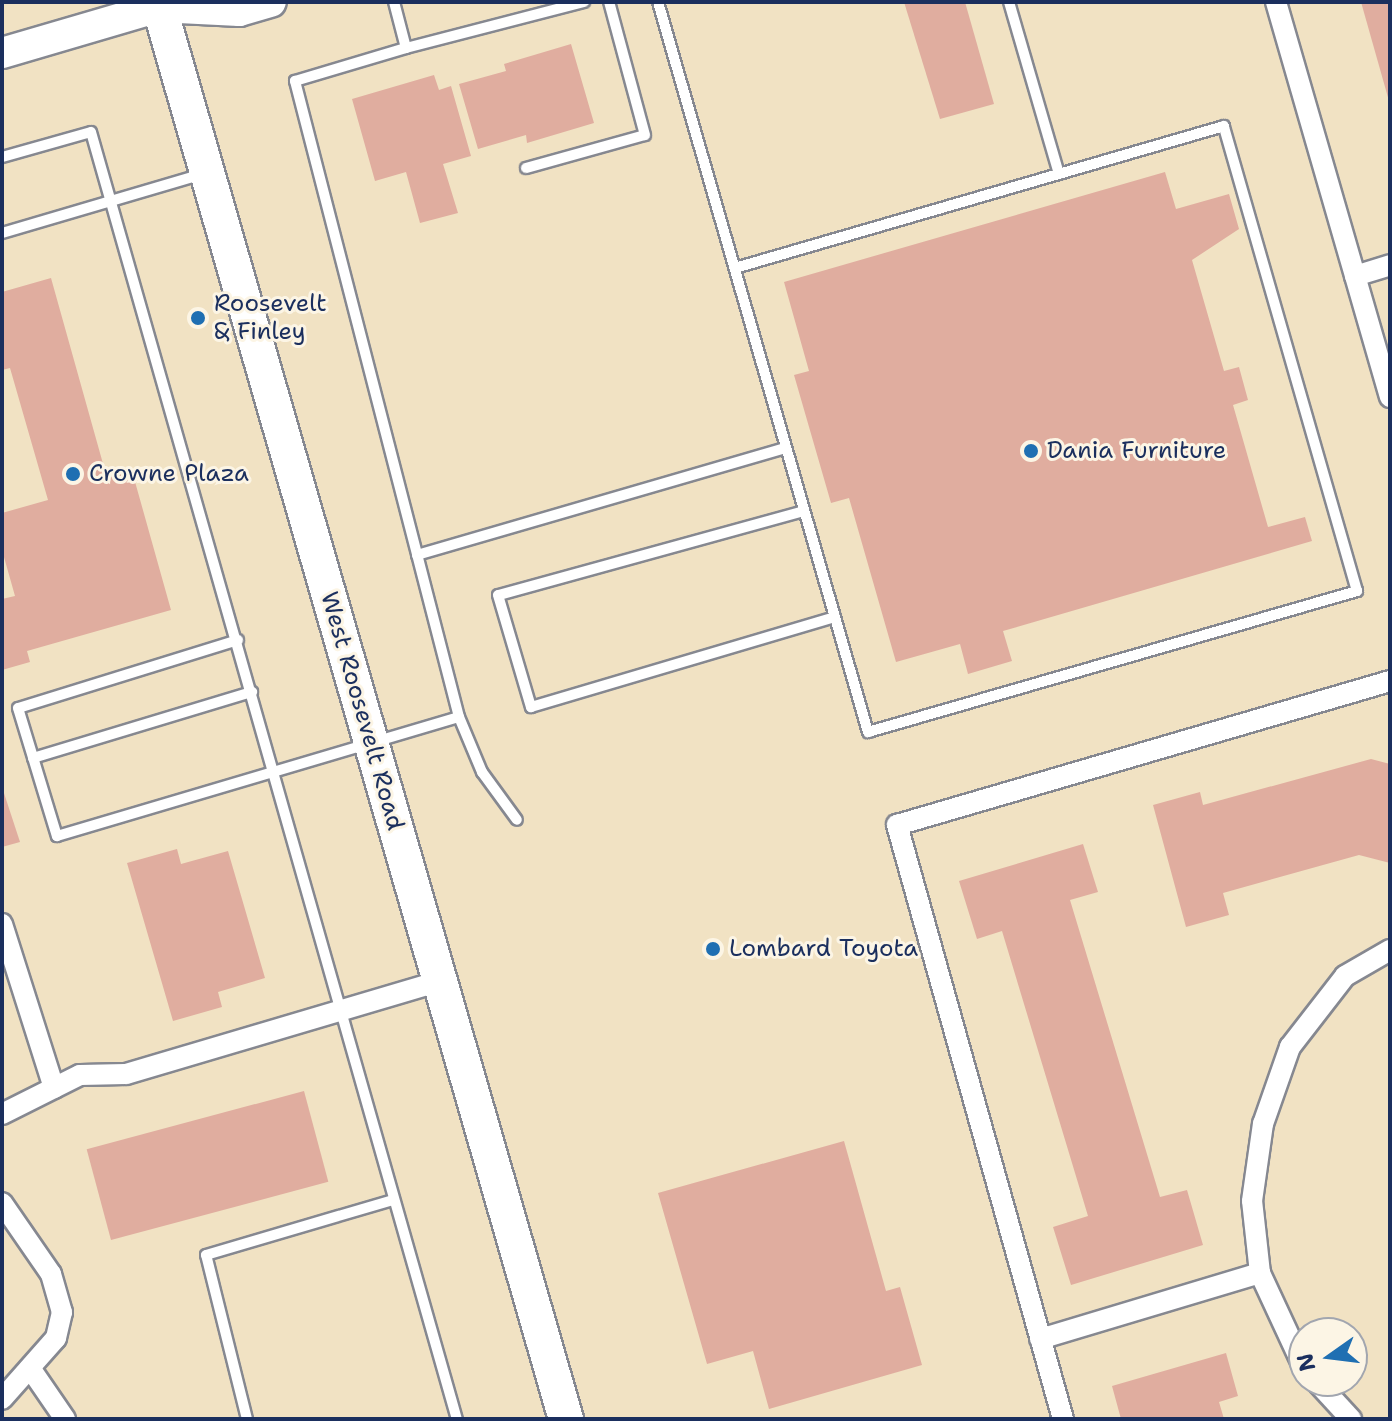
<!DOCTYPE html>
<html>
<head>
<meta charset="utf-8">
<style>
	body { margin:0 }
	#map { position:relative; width:1392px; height:1421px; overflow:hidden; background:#f1e2c3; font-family:"Shantell Sans",sans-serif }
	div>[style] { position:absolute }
	.building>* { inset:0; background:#e0ad9f; transform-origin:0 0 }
	.roads { filter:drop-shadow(2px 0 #868890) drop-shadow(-2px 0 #868890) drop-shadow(0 2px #868890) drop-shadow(0 -2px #868890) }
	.service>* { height:10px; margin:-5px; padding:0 5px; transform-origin:5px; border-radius:5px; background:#fff }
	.minor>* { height:20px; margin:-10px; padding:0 10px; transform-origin:10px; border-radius:10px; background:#fff }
	.secondary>* { height:30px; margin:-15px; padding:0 15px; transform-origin:15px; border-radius:15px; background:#fff }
	.primary>* { height:34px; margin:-17px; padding:0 17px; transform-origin:17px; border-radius:17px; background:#fff }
	.dots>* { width:22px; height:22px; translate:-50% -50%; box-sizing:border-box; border:4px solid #fcf5e5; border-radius:50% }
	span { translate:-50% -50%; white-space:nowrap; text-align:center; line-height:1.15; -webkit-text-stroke:6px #fcf5e5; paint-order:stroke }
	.poi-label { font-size:24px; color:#1b2f5e }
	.left { translate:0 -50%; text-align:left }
	.street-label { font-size:24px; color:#1b2f5e }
	.frame { position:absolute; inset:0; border:4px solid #1b2f5e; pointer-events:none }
	.north { position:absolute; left:1288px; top:1317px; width:80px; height:80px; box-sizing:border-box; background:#fcf5e5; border:2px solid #a2a6af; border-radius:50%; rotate:256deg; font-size:22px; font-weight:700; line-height:32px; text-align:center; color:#1b2f5e }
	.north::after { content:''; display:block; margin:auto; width:28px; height:36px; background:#1f6fb2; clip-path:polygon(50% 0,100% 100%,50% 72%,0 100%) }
</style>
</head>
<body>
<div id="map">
	<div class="building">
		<div style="clip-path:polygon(904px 2px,965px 2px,994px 104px,940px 119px)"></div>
		<div style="clip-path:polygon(1361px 2px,1390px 2px,1390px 101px,1389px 101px)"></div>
		<div style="clip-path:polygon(571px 44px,594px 123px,527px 143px,526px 135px,478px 149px,459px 84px,506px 71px,504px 64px)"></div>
		<div style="clip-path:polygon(434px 75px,439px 90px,451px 86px,471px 156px,443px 164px,458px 213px,420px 223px,406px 172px,375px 181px,352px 99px)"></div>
		<div style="clip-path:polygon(1165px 172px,1176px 209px,1229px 194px,1239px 229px,1192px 260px,1224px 371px,1239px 367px,1248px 400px,1233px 405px,1268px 527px,1305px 517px,1312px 541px,1003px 631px,1012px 661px,968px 674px,960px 644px,896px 662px,849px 498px,831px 503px,794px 375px,809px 371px,784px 282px)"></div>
		<div style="clip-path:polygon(51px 278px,107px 478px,132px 471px,171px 610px,27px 651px,30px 662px,2px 670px,2px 599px,15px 596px,2px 550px,2px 513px,48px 500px,10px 368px,2px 370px,2px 292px)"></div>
		<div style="clip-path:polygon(1371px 759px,1390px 764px,1390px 863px,1359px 855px,1223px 893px,1229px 915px,1186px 927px,1153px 805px,1200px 792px,1203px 805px)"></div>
		<div style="clip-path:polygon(2px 787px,20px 842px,2px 847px)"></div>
		<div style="clip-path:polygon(1083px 844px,1098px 892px,1070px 900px,1160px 1197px,1187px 1190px,1203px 1245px,1071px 1285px,1053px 1227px,1088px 1216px,1002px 931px,977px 939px,959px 881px)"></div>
		<div style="clip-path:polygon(177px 849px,181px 864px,228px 851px,265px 978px,218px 992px,222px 1007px,173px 1021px,127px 863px)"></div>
		<div style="left:304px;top:1091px;width:94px;height:225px;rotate:75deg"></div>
		<div style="clip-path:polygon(844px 1141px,886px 1291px,900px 1287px,922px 1365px,769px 1409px,753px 1351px,707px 1364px,658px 1193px)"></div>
		<div style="clip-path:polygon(1226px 1353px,1238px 1396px,1219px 1402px,1224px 1419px,1121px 1419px,1112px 1386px)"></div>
	</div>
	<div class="roads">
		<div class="service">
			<div style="left:658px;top:2px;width:760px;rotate:73.95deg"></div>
			<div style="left:868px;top:732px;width:509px;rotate:-16.08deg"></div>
			<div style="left:1357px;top:591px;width:484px;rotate:-106deg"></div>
			<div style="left:1224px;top:126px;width:509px;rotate:163.81deg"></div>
			<div style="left:1009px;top:2px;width:179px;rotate:73.8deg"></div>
			<div style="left:406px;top:48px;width:184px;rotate:-14.5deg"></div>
			<div style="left:2px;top:157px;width:92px;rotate:-15.7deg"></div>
			<div style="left:91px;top:132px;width:1338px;rotate:74.13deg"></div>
			<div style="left:526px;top:168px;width:123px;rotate:-15.5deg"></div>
			<div style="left:645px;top:135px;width:138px;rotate:-105.1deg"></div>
			<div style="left:2px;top:233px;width:209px;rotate:-16.4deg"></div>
			<div style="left:804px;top:511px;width:317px;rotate:164.6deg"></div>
			<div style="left:498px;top:595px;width:117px;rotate:73.6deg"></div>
			<div style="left:531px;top:707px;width:317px;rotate:-16.5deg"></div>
			<div style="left:417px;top:555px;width:384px;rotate:-16.2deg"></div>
			<div style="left:238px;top:640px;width:230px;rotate:162.8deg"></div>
			<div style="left:18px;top:708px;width:134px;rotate:73.1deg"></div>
			<div style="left:57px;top:836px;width:419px;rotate:-16.5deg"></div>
			<div style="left:459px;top:717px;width:657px;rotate:-104.46deg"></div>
			<div style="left:295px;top:81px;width:116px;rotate:-16.6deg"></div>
			<div style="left:406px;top:48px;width:48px;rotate:-104.6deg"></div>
			<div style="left:459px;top:717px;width:60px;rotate:67.3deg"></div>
			<div style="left:482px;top:772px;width:59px;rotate:53.9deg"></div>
			<div style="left:33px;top:758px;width:229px;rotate:-16.8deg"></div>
			<div style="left:247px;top:1419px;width:169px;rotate:-104deg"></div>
			<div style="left:206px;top:1255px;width:195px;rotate:-16.4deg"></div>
		</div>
		<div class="minor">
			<div style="left:1276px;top:2px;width:411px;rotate:73.9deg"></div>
			<div style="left:1355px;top:276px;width:37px;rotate:-17deg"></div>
			<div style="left:2px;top:924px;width:172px;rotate:72.4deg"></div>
			<div style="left:2px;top:1114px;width:87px;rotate:-26.6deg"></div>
			<div style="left:80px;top:1075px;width:46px;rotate:-1.2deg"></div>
			<div style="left:126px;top:1074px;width:327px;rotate:-16.5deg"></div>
			<div style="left:2px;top:1203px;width:86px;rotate:55.4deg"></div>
			<div style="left:51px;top:1274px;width:40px;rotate:74deg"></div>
			<div style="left:62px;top:1312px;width:27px;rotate:103deg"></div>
			<div style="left:56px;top:1338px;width:81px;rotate:131.5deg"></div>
			<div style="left:1040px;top:1339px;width:230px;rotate:-16.7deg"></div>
			<div style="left:30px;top:1368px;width:62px;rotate:55.5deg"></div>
			<div style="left:1304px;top:1368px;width:105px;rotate:-114.9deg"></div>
			<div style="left:1260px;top:1273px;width:72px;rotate:-96.3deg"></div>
			<div style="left:1252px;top:1201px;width:78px;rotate:-81.9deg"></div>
			<div style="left:1263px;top:1124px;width:82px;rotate:-70.7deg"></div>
			<div style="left:1290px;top:1047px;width:90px;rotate:-52.2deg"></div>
			<div style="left:1345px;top:976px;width:52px;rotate:-30deg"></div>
			<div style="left:1316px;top:1381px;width:52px;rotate:47.4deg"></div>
			<div style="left:1063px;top:1419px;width:617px;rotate:-105.61deg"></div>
			<div style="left:897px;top:825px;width:514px;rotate:-16.28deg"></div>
		</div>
		<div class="secondary">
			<div style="left:2px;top:53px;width:164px;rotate:-16.3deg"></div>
			<div style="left:159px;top:7px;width:80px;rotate:2.9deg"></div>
			<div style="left:239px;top:11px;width:33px;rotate:-16deg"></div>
		</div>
		<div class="primary">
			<div style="left:158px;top:2px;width:1475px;rotate:73.94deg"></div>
		</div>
	</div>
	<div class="dots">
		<div style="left:198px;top:318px;background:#1f6fb2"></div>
		<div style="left:1031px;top:451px;background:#1f6fb2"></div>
		<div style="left:73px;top:474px;background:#1f6fb2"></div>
		<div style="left:713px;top:949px;background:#1f6fb2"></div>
	</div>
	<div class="poi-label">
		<span class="left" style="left:214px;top:318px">Roosevelt<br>&amp; Finley</span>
		<span class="left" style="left:1047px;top:451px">Dania Furniture</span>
		<span class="left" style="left:89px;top:474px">Crowne Plaza</span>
		<span class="left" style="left:729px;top:949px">Lombard Toyota</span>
	</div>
	<div class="street-label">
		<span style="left:362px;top:711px;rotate:74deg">West Roosevelt Road</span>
	</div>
	<div class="frame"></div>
	<div class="north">N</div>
</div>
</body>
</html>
